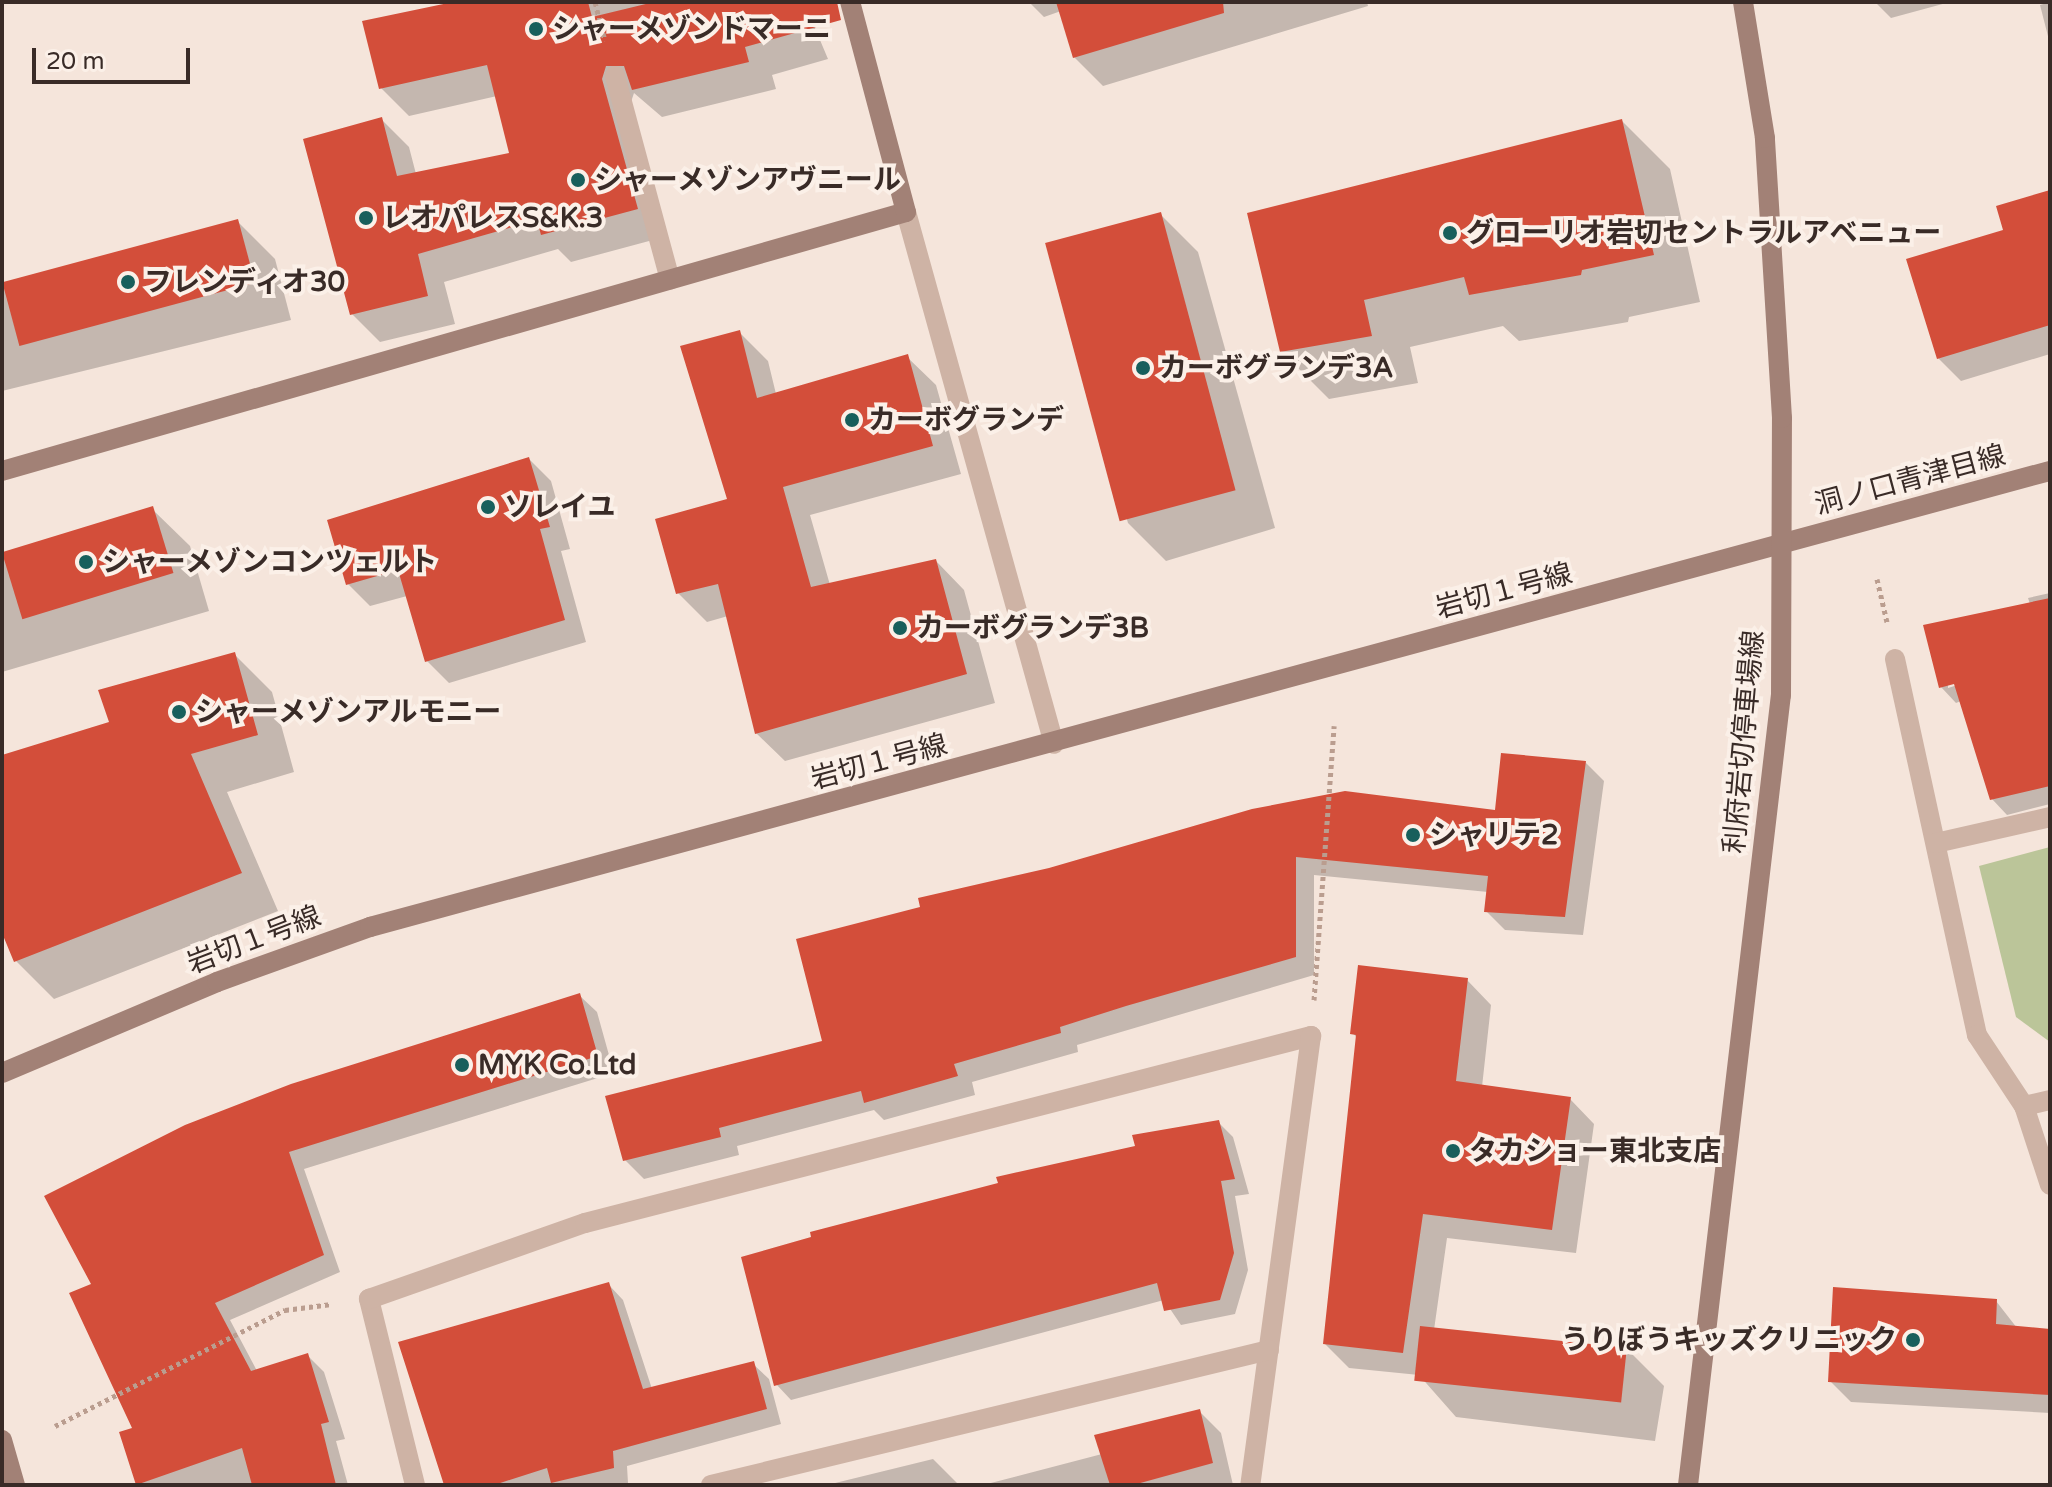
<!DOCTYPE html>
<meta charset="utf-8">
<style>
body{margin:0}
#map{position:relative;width:2052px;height:1487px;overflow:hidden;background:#f5e5db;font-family:"Varela Round","Noto Sans JP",sans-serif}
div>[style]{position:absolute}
.green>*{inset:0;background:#bbc599}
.shadow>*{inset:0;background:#0003}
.building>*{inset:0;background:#d34e3a;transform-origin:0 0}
.path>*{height:5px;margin-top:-2.5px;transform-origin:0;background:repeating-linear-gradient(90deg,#ba9d8f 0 4px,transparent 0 8px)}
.street>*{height:20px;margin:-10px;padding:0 10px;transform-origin:10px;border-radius:10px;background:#ceb3a5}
.secondary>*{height:20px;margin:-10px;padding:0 10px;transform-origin:10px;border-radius:10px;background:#a28176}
.dots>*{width:22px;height:22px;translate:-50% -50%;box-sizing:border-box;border:4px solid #fbf0e8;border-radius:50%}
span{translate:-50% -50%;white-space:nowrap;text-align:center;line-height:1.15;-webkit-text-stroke:8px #fbf0e8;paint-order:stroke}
.poi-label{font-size:28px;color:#392b27;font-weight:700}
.left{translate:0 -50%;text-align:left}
.right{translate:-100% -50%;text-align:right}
.street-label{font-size:28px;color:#392b27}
.frame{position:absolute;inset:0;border:4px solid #392b27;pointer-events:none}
.scale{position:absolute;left:32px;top:48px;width:158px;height:36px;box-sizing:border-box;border:4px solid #392b27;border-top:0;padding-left:10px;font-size:24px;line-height:28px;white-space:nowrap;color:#392b27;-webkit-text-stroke:6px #fbf0e8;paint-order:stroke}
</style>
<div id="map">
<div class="green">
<i style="clip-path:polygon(2050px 847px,2050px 1042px,2016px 1017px,1979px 866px)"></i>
</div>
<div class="shadow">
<i style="clip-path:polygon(463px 2px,804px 2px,828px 59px,772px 75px,776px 89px,662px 117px,634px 93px,629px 108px,664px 237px,571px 262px,558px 249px,444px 282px,455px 324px,380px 342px,352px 314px,382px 120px,409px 147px,416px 174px,511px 155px,497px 96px,409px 116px,381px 88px)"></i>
<i style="clip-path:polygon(1029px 2px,1367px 2px,1368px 6px,1103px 86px,1074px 57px,1061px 11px,1044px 17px)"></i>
<i style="clip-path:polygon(1875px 2px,1950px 2px,1891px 18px)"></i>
<i style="clip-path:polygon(2050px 2px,2050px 44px,2040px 5px)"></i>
<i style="clip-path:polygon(1622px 121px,1670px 169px,1700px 302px,1629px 317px,1628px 322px,1519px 341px,1503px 326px,1410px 347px,1418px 383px,1329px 399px,1281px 351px)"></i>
<i style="clip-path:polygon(2050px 192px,2050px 354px,1961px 381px,1938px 358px,2006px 231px)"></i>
<i style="clip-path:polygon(1160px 214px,1198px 252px,1275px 528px,1166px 561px,1128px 523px,1048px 247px)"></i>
<i style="clip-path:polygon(237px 221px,275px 259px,291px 320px,2px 391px,2px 283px)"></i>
<i style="clip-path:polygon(739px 332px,768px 361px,776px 394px,907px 357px,936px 385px,961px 474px,810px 515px,830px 585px,936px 561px,964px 590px,995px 703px,785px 761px,756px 733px,728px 616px,707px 622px,678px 593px,730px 500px)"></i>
<i style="clip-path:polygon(529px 459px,551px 481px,570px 549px,561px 551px,586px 642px,449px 683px,427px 661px,407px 596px,370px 606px,348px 584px)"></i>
<i style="clip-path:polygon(152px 509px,190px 546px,209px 611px,2px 672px,2px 553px)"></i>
<i style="clip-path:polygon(evenodd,2050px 593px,2050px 804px,2007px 815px,1992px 799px,1961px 701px,1956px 703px,1941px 687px,2030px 604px,2028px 598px,2050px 593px,1964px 683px,1948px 688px,1948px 684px,1964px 683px)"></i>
<i style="clip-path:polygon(234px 654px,272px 692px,294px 772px,227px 792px,278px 911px,54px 999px,16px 961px,2px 928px,2px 757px,111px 723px)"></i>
<i style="clip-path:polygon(1585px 762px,1604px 781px,1583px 935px,1505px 930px,1486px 911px,1488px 892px,1314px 875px,1314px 975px,1077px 1045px,1078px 1052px,972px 1082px,975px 1095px,884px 1120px,874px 1110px,737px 1146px,739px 1155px,644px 1179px,625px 1160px,824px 1042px,798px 941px,1496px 813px)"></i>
<i style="clip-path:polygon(1467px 980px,1491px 1005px,1482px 1087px,1570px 1099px,1594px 1124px,1576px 1253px,1447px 1238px,1434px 1330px,1626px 1348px,1664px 1386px,1655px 1441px,1456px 1417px,1419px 1375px,1349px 1368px,1325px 1344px,1357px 1038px,1353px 1033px)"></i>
<i style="clip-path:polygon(580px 996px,597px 1012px,614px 1073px,304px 1169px,340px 1272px,230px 1320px,257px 1371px,307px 1355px,324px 1372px,345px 1439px,336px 1441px,348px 1485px,138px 1485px,122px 1433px,135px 1429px,94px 1285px,47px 1197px)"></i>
<i style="clip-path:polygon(1218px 1122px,1233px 1137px,1249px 1194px,1235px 1196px,1248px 1270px,1235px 1314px,1181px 1325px,1164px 1300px,791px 1400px,776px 1384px)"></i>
<i style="clip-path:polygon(608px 1284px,623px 1300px,652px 1389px,753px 1364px,769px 1379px,781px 1424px,627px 1466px,628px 1483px,621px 1485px,447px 1485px)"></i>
<i style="clip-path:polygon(1996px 1301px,2017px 1328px,2050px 1331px,2050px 1413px,1851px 1402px,1830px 1381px)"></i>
<i style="clip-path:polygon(1199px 1411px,1221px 1433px,1233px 1485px,983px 1485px,1102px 1454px)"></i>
<i style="clip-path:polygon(933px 1459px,959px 1485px,827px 1485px)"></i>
</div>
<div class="building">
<i style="clip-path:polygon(453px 2px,588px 2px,592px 17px,654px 2px,837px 2px,841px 20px,745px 47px,749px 62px,632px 90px,624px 66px,606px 66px,602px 79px,638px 209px,541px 235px,537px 220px,418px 254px,428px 296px,350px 315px,303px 139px,382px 117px,397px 176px,509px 153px,487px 65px,379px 89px,362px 21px)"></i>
<i style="clip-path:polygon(1056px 2px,1223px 2px,1224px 13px,1073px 58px)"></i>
<i style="clip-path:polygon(1622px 119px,1654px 255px,1582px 270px,1581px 275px,1469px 295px,1464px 277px,1364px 300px,1372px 336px,1280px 352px,1247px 213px)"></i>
<i style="clip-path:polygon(2050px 190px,2050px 325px,1937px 359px,1906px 259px,2003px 230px,1996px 206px)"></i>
<i style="left:1161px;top:212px;width:288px;height:120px;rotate:75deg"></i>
<i style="left:238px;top:219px;width:66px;height:244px;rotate:75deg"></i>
<i style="clip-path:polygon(740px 330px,757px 398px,908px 354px,933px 446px,783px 487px,811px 587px,936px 559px,967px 674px,755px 734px,718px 584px,676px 594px,655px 519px,727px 499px,680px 346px)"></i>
<i style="clip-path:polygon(529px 457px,550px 527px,540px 529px,565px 620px,425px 662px,398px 570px,346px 585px,327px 520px)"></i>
<i style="left:153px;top:506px;width:70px;height:158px;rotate:73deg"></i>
<i style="clip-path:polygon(2050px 598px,2050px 786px,1990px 800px,1954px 684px,1939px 688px,1923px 625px)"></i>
<i style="clip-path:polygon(235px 652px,258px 735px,191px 754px,242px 873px,14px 962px,2px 933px,2px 755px,109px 722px,98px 690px)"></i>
<i style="clip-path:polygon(1501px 753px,1586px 761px,1565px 917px,1484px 912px,1488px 876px,1296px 857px,1296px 957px,1126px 1006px,1060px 1027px,1061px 1033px,954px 1064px,958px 1076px,864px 1103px,861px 1091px,719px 1128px,721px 1137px,623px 1161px,605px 1096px,822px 1041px,796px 939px,920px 907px,918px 898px,1049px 868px,1252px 809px,1345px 791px,1495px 810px)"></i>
<i style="clip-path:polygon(1358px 965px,1468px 978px,1456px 1081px,1571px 1097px,1552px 1230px,1423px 1214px,1403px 1353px,1323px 1344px,1356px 1035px,1350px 1034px)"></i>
<i style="clip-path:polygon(580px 993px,598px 1056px,289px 1152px,324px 1255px,215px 1303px,251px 1371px,308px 1353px,329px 1422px,321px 1424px,336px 1485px,252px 1485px,242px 1448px,136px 1485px,119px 1432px,132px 1428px,69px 1293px,91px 1284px,44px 1196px,185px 1125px,291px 1084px)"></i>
<i style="clip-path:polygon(1219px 1120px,1235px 1179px,1221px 1181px,1234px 1253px,1220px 1300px,1164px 1311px,1157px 1283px,774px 1386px,741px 1257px,811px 1237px,810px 1232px,998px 1183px,996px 1177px,1135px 1146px,1132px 1135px)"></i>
<i style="clip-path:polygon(609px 1282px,643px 1389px,754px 1361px,767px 1409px,613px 1451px,614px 1468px,551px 1483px,547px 1468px,494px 1485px,444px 1485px,398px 1342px)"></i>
<i style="clip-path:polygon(1833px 1287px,1997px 1299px,1996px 1324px,2050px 1329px,2050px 1395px,1828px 1382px)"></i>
<i style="left:1420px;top:1326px;width:208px;height:55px;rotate:6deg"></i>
<i style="clip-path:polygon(1200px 1409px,1213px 1463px,1133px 1485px,1110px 1485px,1094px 1435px)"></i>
</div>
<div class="path">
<i style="left:595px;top:2px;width:40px;rotate:75.6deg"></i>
<i style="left:1877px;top:579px;width:44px;rotate:76.9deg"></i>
<i style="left:1314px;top:1000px;width:275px;rotate:-85.8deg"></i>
<i style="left:55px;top:1426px;width:258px;rotate:-26.8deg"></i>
<i style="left:285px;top:1310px;width:47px;rotate:-7.3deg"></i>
</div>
<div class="street">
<i style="left:615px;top:76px;width:211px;rotate:74.9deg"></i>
<i style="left:906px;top:212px;width:552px;rotate:74.45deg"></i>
<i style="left:1895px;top:659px;width:385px;rotate:77.7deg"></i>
<i style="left:1977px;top:1035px;width:85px;rotate:56.5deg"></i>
<i style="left:2024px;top:1106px;width:83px;rotate:71.8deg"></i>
<i style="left:1936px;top:843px;width:117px;rotate:-12.8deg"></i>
<i style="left:2024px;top:1106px;width:27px;rotate:-13deg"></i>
<i style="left:415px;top:1485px;width:192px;rotate:-103.9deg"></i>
<i style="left:369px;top:1299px;width:229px;rotate:-19.4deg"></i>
<i style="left:585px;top:1223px;width:750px;rotate:-14.44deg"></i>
<i style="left:1311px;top:1036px;width:453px;rotate:97.7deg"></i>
<i style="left:711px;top:1485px;width:574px;rotate:-13.6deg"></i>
</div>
<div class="secondary">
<i style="left:2px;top:471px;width:940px;rotate:-15.99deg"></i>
<i style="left:906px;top:212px;width:217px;rotate:-104.9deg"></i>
<i style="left:2px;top:1073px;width:233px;rotate:-22.9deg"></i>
<i style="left:217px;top:982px;width:163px;rotate:-19.8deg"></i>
<i style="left:370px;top:927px;width:1741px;rotate:-15.19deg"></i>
<i style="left:2px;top:1440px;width:47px;rotate:73.9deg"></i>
<i style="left:1688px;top:1485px;width:795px;rotate:-83.29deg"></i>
<i style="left:1781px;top:695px;width:277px;rotate:-89.8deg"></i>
<i style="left:1782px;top:418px;width:281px;rotate:-93.5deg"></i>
<i style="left:1765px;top:138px;width:138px;rotate:-99.2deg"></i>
</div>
<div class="dots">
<i style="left:536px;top:29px;background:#185f5c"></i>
<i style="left:578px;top:180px;background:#185f5c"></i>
<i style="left:366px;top:218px;background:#185f5c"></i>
<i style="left:1450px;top:233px;background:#185f5c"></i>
<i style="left:128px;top:282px;background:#185f5c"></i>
<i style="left:1143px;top:368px;background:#185f5c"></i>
<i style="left:852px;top:420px;background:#185f5c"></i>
<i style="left:488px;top:507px;background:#185f5c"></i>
<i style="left:86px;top:562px;background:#185f5c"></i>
<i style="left:900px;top:628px;background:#185f5c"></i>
<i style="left:179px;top:712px;background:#185f5c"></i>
<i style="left:1413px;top:835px;background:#185f5c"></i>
<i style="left:462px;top:1065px;background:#185f5c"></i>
<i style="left:1453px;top:1151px;background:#185f5c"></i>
<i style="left:1913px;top:1340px;background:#185f5c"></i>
</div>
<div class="poi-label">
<span class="left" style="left:552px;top:29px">シャーメゾンドマーニ</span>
<span class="left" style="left:594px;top:180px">シャーメゾンアヴニール</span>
<span class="left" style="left:382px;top:218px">レオパレスS&amp;K.3</span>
<span class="left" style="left:1466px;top:233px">グローリオ岩切セントラルアベニュー</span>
<span class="left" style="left:144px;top:282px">フレンディオ30</span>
<span class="left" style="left:1159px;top:368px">カーボグランデ3A</span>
<span class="left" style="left:868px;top:420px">カーボグランデ</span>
<span class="left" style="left:504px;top:507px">ソレイユ</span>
<span class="left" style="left:102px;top:562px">シャーメゾンコンツェルト</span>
<span class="left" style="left:916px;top:628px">カーボグランデ3B</span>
<span class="left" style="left:195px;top:712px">シャーメゾンアルモニー</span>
<span class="left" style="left:1429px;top:835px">シャリテ2</span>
<span class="left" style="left:478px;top:1065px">MYK Co.Ltd</span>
<span class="left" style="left:1469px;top:1151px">タカショー東北支店</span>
<span class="right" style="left:1897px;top:1340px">うりぼうキッズクリニック</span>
</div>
<div class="street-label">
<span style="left:1910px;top:480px;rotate:-15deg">洞ノ口青津目線</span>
<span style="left:1504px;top:591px;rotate:-15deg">岩切１号線</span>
<span style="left:1744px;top:742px;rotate:-85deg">利府岩切停車場線</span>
<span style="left:879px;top:762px;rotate:-15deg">岩切１号線</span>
<span style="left:254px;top:940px;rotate:-21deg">岩切１号線</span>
</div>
<div class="frame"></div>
<div class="scale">20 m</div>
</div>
